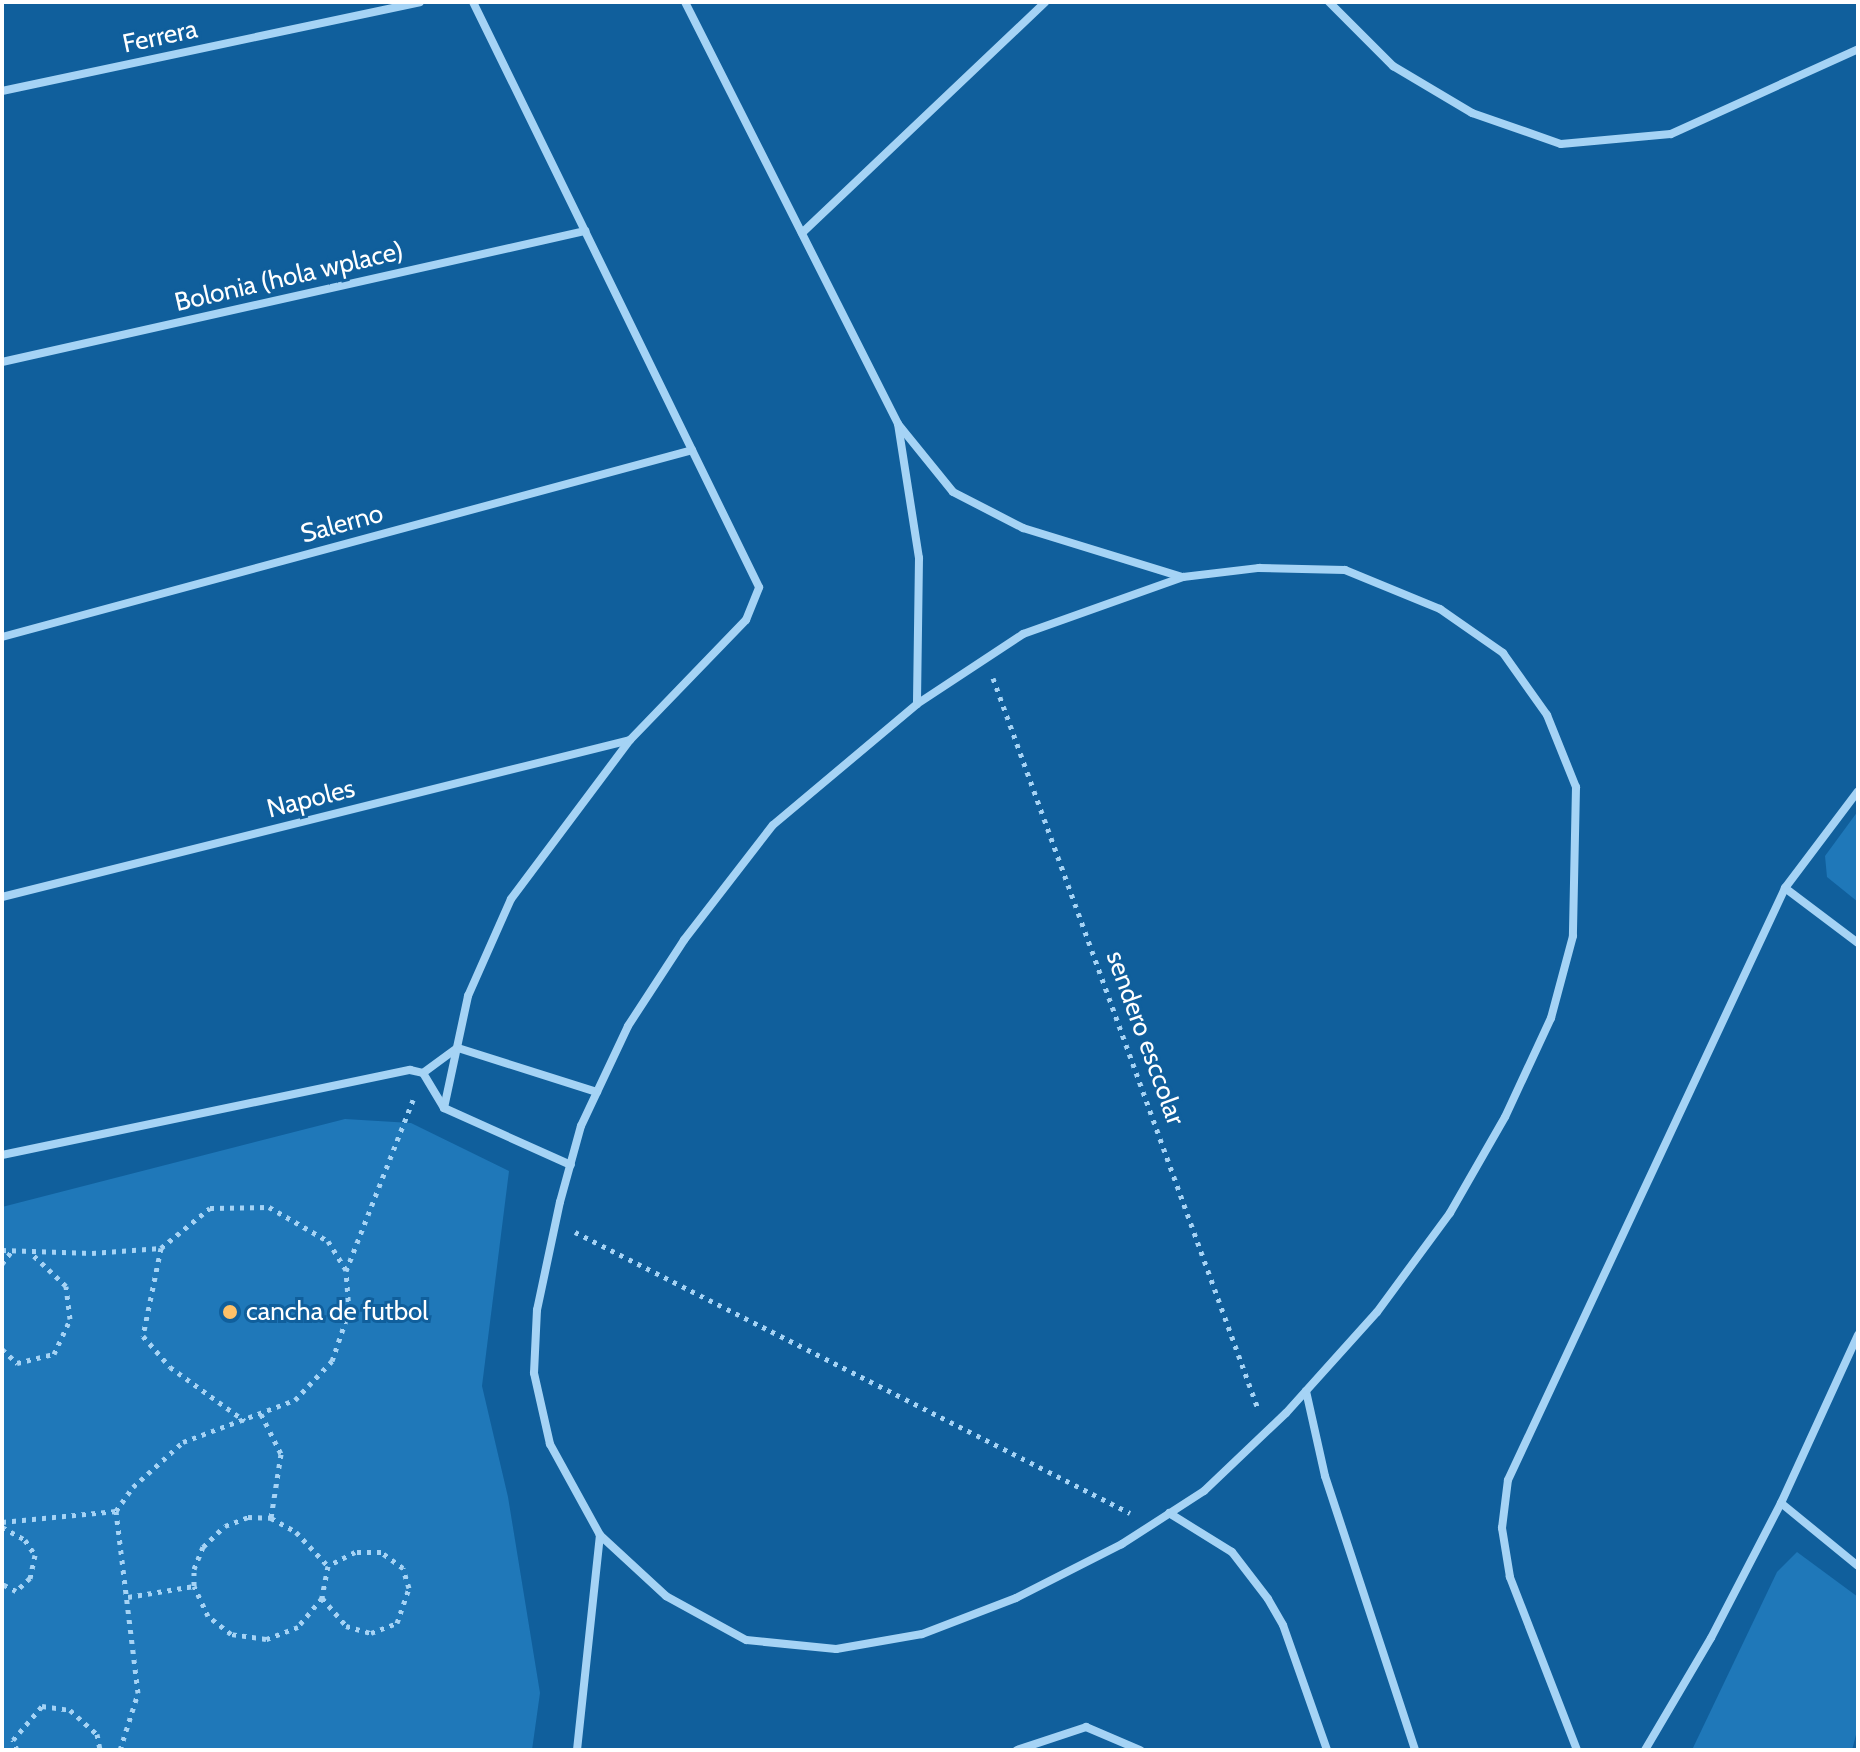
<!DOCTYPE html>
<style>
body{margin:0}
#map{position:relative;width:1860px;height:1752px;overflow:hidden;background:#105f9c;font-family:Cabin,sans-serif}
div>[style]{position:absolute}
.green>*{inset:0;background:#1f78b9}
.path>*{height:5px;margin-top:-2.5px;transform-origin:0;background:repeating-linear-gradient(90deg,#a5d3f5 0 4px,transparent 0 10px)}
.minor>*{height:8px;margin:-4px;padding:0 4px;transform-origin:4px;border-radius:4px;background:#a5d3f5}
.dots>*{width:22px;height:22px;translate:-50% -50%;box-sizing:border-box;border:4px solid #105f9c;border-radius:50%}
span{translate:-50% -50%;white-space:nowrap;text-align:center;line-height:1.15;-webkit-text-stroke:6px #105f9c;paint-order:stroke}
.street-label{font-size:26px;color:#fff}
.poi-label{font-size:26px;color:#fff}
.left{translate:0 -50%;text-align:left}
.frame{position:absolute;inset:0;border:4px solid #fff;pointer-events:none}
</style>
<div id="map">
<div class="green">
<i style="clip-path:polygon(1858px 811px,1858px 902px,1827px 877px,1825px 856px)"></i>
<i style="clip-path:polygon(345px 1119px,411px 1123px,509px 1171px,482px 1386px,508px 1497px,540px 1693px,532px 1750px,2px 1750px,2px 1207px)"></i>
<i style="clip-path:polygon(1797px 1552px,1858px 1597px,1858px 1727px,1852px 1750px,1692px 1750px,1777px 1572px)"></i>
</div>
<div class="path">
<i style="left:993px;top:678px;width:778px;rotate:70.07deg"></i>
<i style="left:575px;top:1232px;width:622px;rotate:26.85deg"></i>
<i style="left:161px;top:1248px;width:90px;rotate:101.6deg"></i>
<i style="left:143px;top:1336px;width:41px;rotate:48.9deg"></i>
<i style="left:170px;top:1367px;width:92px;rotate:35.8deg"></i>
<i style="left:2px;top:1250px;width:90px;rotate:1.9deg"></i>
<i style="left:92px;top:1253px;width:69px;rotate:-4.1deg"></i>
<i style="left:161px;top:1248px;width:63px;rotate:-39.2deg"></i>
<i style="left:210px;top:1208px;width:59px;rotate:-1deg"></i>
<i style="left:269px;top:1207px;width:68px;rotate:30deg"></i>
<i style="left:328px;top:1241px;width:34px;rotate:58deg"></i>
<i style="left:2px;top:1264px;width:15px;rotate:-53deg"></i>
<i style="left:2px;top:1349px;width:21px;rotate:43deg"></i>
<i style="left:17px;top:1363px;width:38px;rotate:-14deg"></i>
<i style="left:54px;top:1354px;width:38px;rotate:-65deg"></i>
<i style="left:70px;top:1319px;width:33px;rotate:-97deg"></i>
<i style="left:66px;top:1286px;width:48px;rotate:-136.7deg"></i>
<i style="left:261px;top:1414px;width:45px;rotate:63.4deg"></i>
<i style="left:281px;top:1454px;width:65px;rotate:98.9deg"></i>
<i style="left:248px;top:1517px;width:23px;rotate:2deg"></i>
<i style="left:271px;top:1518px;width:29px;rotate:29deg"></i>
<i style="left:296px;top:1532px;width:47px;rotate:46.7deg"></i>
<i style="left:328px;top:1566px;width:33px;rotate:101deg"></i>
<i style="left:322px;top:1598px;width:38px;rotate:130deg"></i>
<i style="left:298px;top:1627px;width:34px;rotate:159deg"></i>
<i style="left:266px;top:1639px;width:35px;rotate:-172deg"></i>
<i style="left:231px;top:1634px;width:29px;rotate:-142deg"></i>
<i style="left:208px;top:1616px;width:33px;rotate:-115deg"></i>
<i style="left:194px;top:1586px;width:17px;rotate:-90deg"></i>
<i style="left:194px;top:1569px;width:24px;rotate:-68deg"></i>
<i style="left:203px;top:1547px;width:30px;rotate:-44deg"></i>
<i style="left:225px;top:1526px;width:25px;rotate:-21deg"></i>
<i style="left:2px;top:1522px;width:115px;rotate:-5.5deg"></i>
<i style="left:2px;top:1527px;width:26px;rotate:29deg"></i>
<i style="left:25px;top:1540px;width:18px;rotate:56deg"></i>
<i style="left:35px;top:1555px;width:24px;rotate:102deg"></i>
<i style="left:30px;top:1578px;width:19px;rotate:137deg"></i>
<i style="left:16px;top:1591px;width:16px;rotate:-153deg"></i>
<i style="left:128px;top:1597px;width:67px;rotate:-9.5deg"></i>
<i style="left:322px;top:1598px;width:37px;rotate:49deg"></i>
<i style="left:346px;top:1626px;width:26px;rotate:16deg"></i>
<i style="left:371px;top:1633px;width:28px;rotate:-21deg"></i>
<i style="left:397px;top:1623px;width:37px;rotate:-71deg"></i>
<i style="left:409px;top:1588px;width:21px;rotate:-107deg"></i>
<i style="left:403px;top:1568px;width:27px;rotate:-144deg"></i>
<i style="left:381px;top:1552px;width:26px;rotate:180deg"></i>
<i style="left:355px;top:1552px;width:30px;rotate:153deg"></i>
<i style="left:17px;top:1750px;width:11px;rotate:-112deg"></i>
<i style="left:13px;top:1740px;width:45px;rotate:-49.5deg"></i>
<i style="left:42px;top:1706px;width:28px;rotate:8deg"></i>
<i style="left:70px;top:1710px;width:36px;rotate:42deg"></i>
<i style="left:97px;top:1734px;width:16px;rotate:79deg"></i>
<i style="left:120px;top:1750px;width:60px;rotate:-72.5deg"></i>
<i style="left:138px;top:1693px;width:183px;rotate:-96.9deg"></i>
<i style="left:116px;top:1511px;width:29px;rotate:-55deg"></i>
<i style="left:133px;top:1487px;width:67px;rotate:-42deg"></i>
<i style="left:183px;top:1442px;width:120px;rotate:-20.6deg"></i>
<i style="left:295px;top:1400px;width:54px;rotate:-46.5deg"></i>
<i style="left:332px;top:1361px;width:53px;rotate:-71.2deg"></i>
<i style="left:349px;top:1311px;width:40px;rotate:-94.3deg"></i>
<i style="left:346px;top:1271px;width:184px;rotate:-68.6deg"></i>
</div>
<div class="minor">
<i style="left:685px;top:2px;width:473px;rotate:63.2deg"></i>
<i style="left:898px;top:424px;width:87px;rotate:51deg"></i>
<i style="left:953px;top:492px;width:79px;rotate:27.2deg"></i>
<i style="left:1023px;top:528px;width:166px;rotate:17.1deg"></i>
<i style="left:1329px;top:2px;width:91px;rotate:45deg"></i>
<i style="left:1393px;top:66px;width:92px;rotate:30.7deg"></i>
<i style="left:1472px;top:113px;width:94px;rotate:19.2deg"></i>
<i style="left:1561px;top:144px;width:110px;rotate:-5.2deg"></i>
<i style="left:1671px;top:134px;width:205px;rotate:-24.4deg"></i>
<i style="left:2px;top:91px;width:427px;rotate:-12deg"></i>
<i style="left:802px;top:233px;width:335px;rotate:-43.5deg"></i>
<i style="left:2px;top:362px;width:598px;rotate:-12.66deg"></i>
<i style="left:898px;top:424px;width:136px;rotate:81.1deg"></i>
<i style="left:919px;top:558px;width:146px;rotate:90.8deg"></i>
<i style="left:1259px;top:568px;width:86px;rotate:1.3deg"></i>
<i style="left:1345px;top:570px;width:103px;rotate:22.3deg"></i>
<i style="left:1440px;top:609px;width:77px;rotate:34.9deg"></i>
<i style="left:1503px;top:653px;width:76px;rotate:54.6deg"></i>
<i style="left:1547px;top:715px;width:78px;rotate:68.1deg"></i>
<i style="left:1576px;top:787px;width:149px;rotate:91.2deg"></i>
<i style="left:1573px;top:936px;width:85px;rotate:105deg"></i>
<i style="left:1551px;top:1018px;width:109px;rotate:114.9deg"></i>
<i style="left:1505px;top:1117px;width:111px;rotate:119.8deg"></i>
<i style="left:1450px;top:1213px;width:123px;rotate:126.4deg"></i>
<i style="left:1377px;top:1312px;width:136px;rotate:132deg"></i>
<i style="left:1286px;top:1413px;width:113px;rotate:136.4deg"></i>
<i style="left:1204px;top:1491px;width:98px;rotate:147.1deg"></i>
<i style="left:1122px;top:1544px;width:119px;rotate:153deg"></i>
<i style="left:1016px;top:1598px;width:101px;rotate:159deg"></i>
<i style="left:922px;top:1634px;width:87px;rotate:170.1deg"></i>
<i style="left:836px;top:1649px;width:90px;rotate:-174.3deg"></i>
<i style="left:746px;top:1640px;width:91px;rotate:-151.2deg"></i>
<i style="left:666px;top:1596px;width:90px;rotate:-137.3deg"></i>
<i style="left:600px;top:1535px;width:104px;rotate:-118.8deg"></i>
<i style="left:550px;top:1444px;width:73px;rotate:-102.7deg"></i>
<i style="left:534px;top:1373px;width:63px;rotate:-87.3deg"></i>
<i style="left:537px;top:1310px;width:110px;rotate:-78deg"></i>
<i style="left:560px;top:1202px;width:79px;rotate:-74.6deg"></i>
<i style="left:581px;top:1126px;width:110px;rotate:-64.8deg"></i>
<i style="left:628px;top:1026px;width:103px;rotate:-56.9deg"></i>
<i style="left:684px;top:940px;width:145px;rotate:-52.3deg"></i>
<i style="left:773px;top:825px;width:188px;rotate:-40deg"></i>
<i style="left:917px;top:704px;width:127px;rotate:-33.4deg"></i>
<i style="left:1023px;top:634px;width:170px;rotate:-19.6deg"></i>
<i style="left:1183px;top:577px;width:77px;rotate:-6.8deg"></i>
<i style="left:2px;top:637px;width:715px;rotate:-15.16deg"></i>
<i style="left:1785px;top:888px;width:91px;rotate:37deg"></i>
<i style="left:2px;top:897px;width:647px;rotate:-14.04deg"></i>
<i style="left:458px;top:1048px;width:146px;rotate:17.6deg"></i>
<i style="left:423px;top:1073px;width:41px;rotate:59deg"></i>
<i style="left:444px;top:1108px;width:139px;rotate:24.2deg"></i>
<i style="left:444px;top:1108px;width:115px;rotate:-77.9deg"></i>
<i style="left:468px;top:996px;width:106px;rotate:-66.1deg"></i>
<i style="left:511px;top:899px;width:199px;rotate:-53.2deg"></i>
<i style="left:630px;top:740px;width:167px;rotate:-46deg"></i>
<i style="left:746px;top:620px;width:35px;rotate:-68deg"></i>
<i style="left:759px;top:587px;width:651px;rotate:-116.05deg"></i>
<i style="left:2px;top:1155px;width:417px;rotate:-11.8deg"></i>
<i style="left:410px;top:1070px;width:13px;rotate:13deg"></i>
<i style="left:423px;top:1073px;width:42px;rotate:-36.3deg"></i>
<i style="left:1306px;top:1391px;width:87px;rotate:77.4deg"></i>
<i style="left:1325px;top:1476px;width:288px;rotate:71.8deg"></i>
<i style="left:1781px;top:1503px;width:99px;rotate:39.3deg"></i>
<i style="left:1169px;top:1513px;width:74px;rotate:31.8deg"></i>
<i style="left:1232px;top:1552px;width:59px;rotate:52.5deg"></i>
<i style="left:1268px;top:1599px;width:30px;rotate:60deg"></i>
<i style="left:1283px;top:1625px;width:133px;rotate:70.6deg"></i>
<i style="left:577px;top:1750px;width:216px;rotate:-83.9deg"></i>
<i style="left:1017px;top:1750px;width:73px;rotate:-18.4deg"></i>
<i style="left:1086px;top:1727px;width:59px;rotate:23.1deg"></i>
<i style="left:1577px;top:1750px;width:186px;rotate:-111.2deg"></i>
<i style="left:1510px;top:1577px;width:50px;rotate:-99.3deg"></i>
<i style="left:1502px;top:1528px;width:48px;rotate:-82.9deg"></i>
<i style="left:1508px;top:1480px;width:654px;rotate:-64.92deg"></i>
<i style="left:1785px;top:888px;width:121px;rotate:-53deg"></i>
<i style="left:1645px;top:1750px;width:130px;rotate:-59.5deg"></i>
<i style="left:1711px;top:1638px;width:152px;rotate:-62.6deg"></i>
<i style="left:1781px;top:1503px;width:185px;rotate:-65.4deg"></i>
</div>
<div class="dots">
<i style="left:230px;top:1312px;background:#ffc168"></i>
</div>
<div class="street-label">
<span style="left:160px;top:37px;rotate:-12deg">Ferrera</span>
<span style="left:289px;top:277px;rotate:-13deg">Bolonia (hola wplace)</span>
<span style="left:342px;top:524px;rotate:-15deg">Salerno</span>
<span style="left:311px;top:799px;rotate:-14deg">Napoles</span>
<span style="left:1145px;top:1038px;rotate:70deg">sendero esccolar</span>
</div>
<div class="poi-label">
<span class="left" style="left:246px;top:1312px">cancha de futbol</span>
</div>
<div class="frame"></div>
</div>
